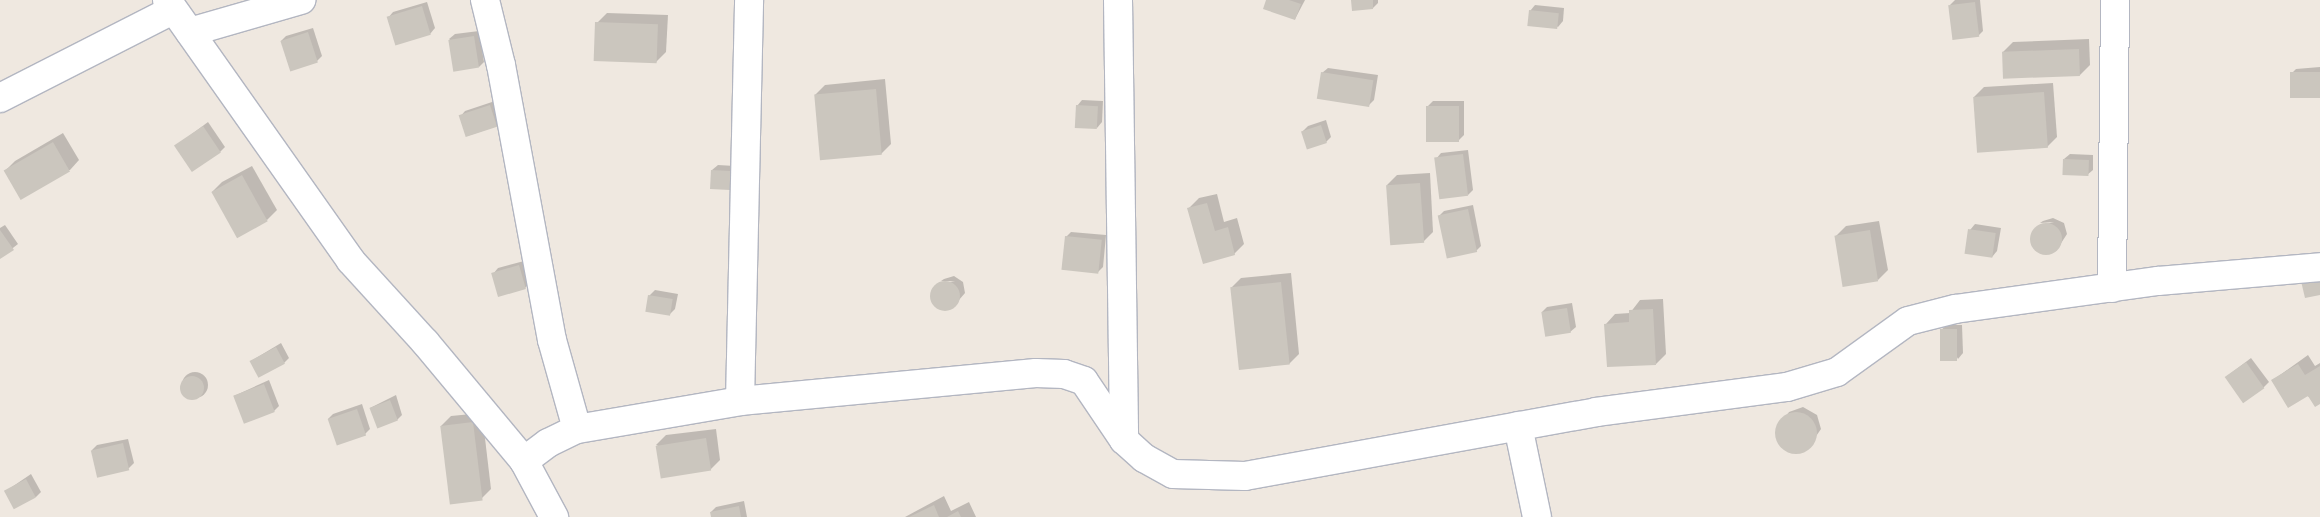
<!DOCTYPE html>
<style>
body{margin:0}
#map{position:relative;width:2320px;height:517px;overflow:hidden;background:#efe8e0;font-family:Mulish,sans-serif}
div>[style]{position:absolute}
.shadow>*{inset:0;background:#0003}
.round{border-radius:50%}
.building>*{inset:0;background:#cbc6be;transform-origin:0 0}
.roads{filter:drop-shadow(1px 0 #b3b6c1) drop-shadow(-1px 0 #b3b6c1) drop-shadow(0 1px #b3b6c1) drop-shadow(0 -1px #b3b6c1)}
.minor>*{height:28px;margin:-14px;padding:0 14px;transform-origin:14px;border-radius:14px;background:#fff}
span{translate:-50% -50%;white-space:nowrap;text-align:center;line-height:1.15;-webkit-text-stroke:5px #fff;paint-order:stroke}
</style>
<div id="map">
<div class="shadow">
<i style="clip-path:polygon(1267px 0,1305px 0,1295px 19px)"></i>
<i style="clip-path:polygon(1352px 0,1378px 0,1378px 3px,1373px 8px)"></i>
<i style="clip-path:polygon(1955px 0,1980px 0,1983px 31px,1978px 36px,1950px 5px)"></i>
<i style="clip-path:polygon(427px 2px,435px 28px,430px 34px,388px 18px,393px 12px)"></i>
<i style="clip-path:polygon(1535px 5px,1564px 8px,1563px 21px,1558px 27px,1530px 11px)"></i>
<i style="clip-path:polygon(607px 13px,668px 15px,666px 52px,656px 62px,597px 23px)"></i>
<i style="clip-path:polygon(313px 28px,322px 56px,317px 61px,281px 41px,286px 36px)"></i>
<i style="clip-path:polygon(479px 31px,484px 62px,479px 67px,449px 39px,455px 34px)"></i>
<i style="clip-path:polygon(2089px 39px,2090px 65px,2080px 75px,2003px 52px,2013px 42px)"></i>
<i style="clip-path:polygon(2320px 67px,2320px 97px,2291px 74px,2296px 69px)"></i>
<i style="clip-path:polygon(1328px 68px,1378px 75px,1374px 100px,1369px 105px,1322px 73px)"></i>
<i style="clip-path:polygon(885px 79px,891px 144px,881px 154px,815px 95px,825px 85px)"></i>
<i style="clip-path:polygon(2053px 83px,2057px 137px,2047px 147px,1974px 97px,1984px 87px)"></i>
<i style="clip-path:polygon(1082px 100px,1103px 101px,1102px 122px,1097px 128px,1077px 106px)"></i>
<i style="clip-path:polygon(495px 101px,502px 120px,497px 126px,467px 136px,460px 117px,465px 111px)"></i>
<i style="clip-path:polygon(1433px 101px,1464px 101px,1464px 135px,1459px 140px,1428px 106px)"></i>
<i style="clip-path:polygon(1326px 120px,1331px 137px,1326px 142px,1303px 131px,1308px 126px)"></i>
<i style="clip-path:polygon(208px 122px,225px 147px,220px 152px,176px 146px)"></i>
<i style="clip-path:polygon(63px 133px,79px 160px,70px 170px,5px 171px,15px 161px)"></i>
<i style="clip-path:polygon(1468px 150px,1473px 190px,1468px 195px,1436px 159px,1441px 153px)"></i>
<i style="clip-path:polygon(2070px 154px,2093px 155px,2093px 170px,2087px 175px,2064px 159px)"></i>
<i style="clip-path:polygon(718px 165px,735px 166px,734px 183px,729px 189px,712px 170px)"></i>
<i style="clip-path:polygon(252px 166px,277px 210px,267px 220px,212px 192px,222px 182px)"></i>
<i style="clip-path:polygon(1430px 173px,1433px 232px,1423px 242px,1387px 185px,1397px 175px)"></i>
<i style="clip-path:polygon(1217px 194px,1224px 222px,1237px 218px,1244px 244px,1234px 254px,1189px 208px,1199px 198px)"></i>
<i style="clip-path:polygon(1473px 205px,1481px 246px,1476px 251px,1439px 216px,1444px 211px)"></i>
<i style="clip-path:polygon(2053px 218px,2064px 223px,2067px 234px,2056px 251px,2045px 254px,2035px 248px,2031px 237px,2038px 226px,2054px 222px,2040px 223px,2043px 221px)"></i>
<i style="clip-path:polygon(1879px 221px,1888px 270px,1878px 280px,1836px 236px,1846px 226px)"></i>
<i style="clip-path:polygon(1975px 224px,2001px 228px,1997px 251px,1992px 257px,1970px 230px)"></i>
<i style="clip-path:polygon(5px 225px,18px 244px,0 258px,0 228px)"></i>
<i style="clip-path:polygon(1071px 232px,1106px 235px,1103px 267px,1098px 272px,1066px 237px)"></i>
<i style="clip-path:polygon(524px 261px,530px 282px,525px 288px,493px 274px,498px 268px)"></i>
<i style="clip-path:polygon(1291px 273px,1299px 354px,1289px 364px,1231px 288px,1241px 278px)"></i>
<i style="clip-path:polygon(954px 276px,963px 282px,965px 293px,953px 307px,943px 309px,934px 303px,932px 293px,938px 284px,955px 281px,941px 281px,944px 279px)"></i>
<i style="clip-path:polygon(655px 290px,678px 294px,675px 309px,670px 314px,649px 296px)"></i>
<i style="clip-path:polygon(1663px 299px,1666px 354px,1656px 364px,1606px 324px,1615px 314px,1630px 313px,1640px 300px)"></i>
<i style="clip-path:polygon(1572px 303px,1576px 327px,1570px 332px,1542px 312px,1547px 307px)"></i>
<i style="clip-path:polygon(1947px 325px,1962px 325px,1963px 353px,1958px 359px,1941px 330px)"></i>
<i style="clip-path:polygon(281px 343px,289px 358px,284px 363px,251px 361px)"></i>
<i style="clip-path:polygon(2308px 355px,2315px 366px,2320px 363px,2320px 402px,2273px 380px)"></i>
<i style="clip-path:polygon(2251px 358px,2269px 382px,2263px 388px,2226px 377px)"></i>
<i class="round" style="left:182px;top:372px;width:26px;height:26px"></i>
<i style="clip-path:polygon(269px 380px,279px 406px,274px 411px,234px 396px)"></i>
<i style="clip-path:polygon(396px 395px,402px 415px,397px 420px,370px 408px)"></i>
<i style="clip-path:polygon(362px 404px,370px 429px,365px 434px,328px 419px,333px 414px)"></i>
<i style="clip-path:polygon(1803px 407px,1817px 415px,1821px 429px,1808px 448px,1794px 452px,1781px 445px,1776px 431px,1789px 412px)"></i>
<i style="clip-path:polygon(482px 413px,491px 489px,481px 499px,441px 426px,451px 416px)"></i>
<i style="clip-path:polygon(716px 429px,720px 460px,710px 470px,656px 445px,666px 435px)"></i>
<i style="clip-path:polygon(128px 439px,134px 463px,129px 468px,98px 475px,92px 450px,97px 445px)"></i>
<i style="clip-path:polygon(31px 474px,41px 492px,36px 497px,6px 491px)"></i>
<i style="clip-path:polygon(944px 496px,951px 511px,969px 502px,976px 517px,905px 517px)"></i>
<i style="clip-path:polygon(744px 501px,747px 517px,712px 517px,711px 512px,716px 507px)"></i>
</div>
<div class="building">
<i style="clip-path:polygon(1266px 0,1289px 0,1301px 4px,1295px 20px,1263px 9px)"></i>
<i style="clip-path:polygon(1351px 0,1373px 0,1373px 9px,1352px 11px)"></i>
<i style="left:1975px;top:2px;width:35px;height:27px;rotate:83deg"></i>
<i style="left:422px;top:6px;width:30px;height:37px;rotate:73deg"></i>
<i style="left:1529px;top:10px;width:30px;height:16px;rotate:6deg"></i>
<i style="left:595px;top:22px;width:63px;height:39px;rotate:2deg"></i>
<i style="left:308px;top:32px;width:32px;height:29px;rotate:72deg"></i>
<i style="left:474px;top:36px;width:32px;height:26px;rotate:81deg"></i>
<i style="left:2079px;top:49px;width:27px;height:77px;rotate:88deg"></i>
<i style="left:1321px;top:72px;width:53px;height:27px;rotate:9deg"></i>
<i style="left:2320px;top:72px;width:26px;height:30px;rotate:90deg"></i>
<i style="left:876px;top:89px;width:66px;height:62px;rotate:85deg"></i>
<i style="left:2044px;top:92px;width:56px;height:71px;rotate:86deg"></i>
<i style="left:490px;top:105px;width:23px;height:33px;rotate:72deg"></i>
<i style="left:1076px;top:105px;width:22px;height:23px;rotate:3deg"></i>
<i style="left:1426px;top:106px;width:33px;height:36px"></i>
<i style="left:1321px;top:125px;width:19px;height:21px;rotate:72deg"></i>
<i style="left:203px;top:126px;width:32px;height:35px;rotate:56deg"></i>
<i style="left:53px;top:142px;width:34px;height:57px;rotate:60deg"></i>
<i style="left:1463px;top:154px;width:42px;height:29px;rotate:83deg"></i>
<i style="left:2063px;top:159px;width:26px;height:16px;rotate:2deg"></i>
<i style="left:711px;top:170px;width:20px;height:19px;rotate:3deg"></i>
<i style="left:242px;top:175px;width:53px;height:35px;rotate:61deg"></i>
<i style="left:1420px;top:183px;width:60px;height:34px;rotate:86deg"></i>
<i style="clip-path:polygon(1207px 203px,1215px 231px,1228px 227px,1235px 255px,1203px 264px,1187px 208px)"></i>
<i style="left:1468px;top:209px;width:44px;height:31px;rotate:78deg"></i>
<i class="round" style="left:2030px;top:223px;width:32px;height:32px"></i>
<i style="left:1968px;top:229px;width:28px;height:25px;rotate:8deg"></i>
<i style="clip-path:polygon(0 230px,14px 250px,0 259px)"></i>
<i style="left:1870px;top:230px;width:52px;height:36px;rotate:81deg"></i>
<i style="left:1065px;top:236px;width:37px;height:34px;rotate:6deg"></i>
<i style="left:519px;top:265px;width:25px;height:29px;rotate:74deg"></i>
<i style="clip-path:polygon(2320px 277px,2320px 295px,2305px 298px,2301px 281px)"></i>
<i class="round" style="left:930px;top:281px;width:30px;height:30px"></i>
<i style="left:1281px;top:282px;width:83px;height:51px;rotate:84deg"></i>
<i style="left:648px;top:295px;width:25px;height:17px;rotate:9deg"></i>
<i style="left:1567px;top:308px;width:25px;height:26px;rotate:81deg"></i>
<i style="clip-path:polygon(1653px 309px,1656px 365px,1607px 367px,1604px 324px,1629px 322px,1629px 310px)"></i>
<i style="left:1940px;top:329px;width:17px;height:32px"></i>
<i style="left:276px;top:347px;width:19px;height:30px;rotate:62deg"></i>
<i style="left:2246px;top:362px;width:32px;height:26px;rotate:55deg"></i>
<i style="clip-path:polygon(2298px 364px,2305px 375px,2320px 366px,2320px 404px,2315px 407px,2308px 396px,2288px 408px,2271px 380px)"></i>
<i class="round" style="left:180px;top:376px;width:24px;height:24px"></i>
<i style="left:264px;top:384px;width:30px;height:33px;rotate:69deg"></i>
<i style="left:390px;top:400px;width:22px;height:22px;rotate:69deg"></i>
<i style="left:357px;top:409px;width:28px;height:31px;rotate:71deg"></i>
<i class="round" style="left:1775px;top:412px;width:42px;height:42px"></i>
<i style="left:473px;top:422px;width:79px;height:33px;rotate:83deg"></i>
<i style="left:706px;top:438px;width:33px;height:51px;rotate:81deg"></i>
<i style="left:123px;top:443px;width:28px;height:33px;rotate:77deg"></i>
<i style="left:26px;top:479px;width:21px;height:25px;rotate:62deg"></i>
<i style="clip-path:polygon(934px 505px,939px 517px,909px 517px)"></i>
<i style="clip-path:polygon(739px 506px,741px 517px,711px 517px,710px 512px)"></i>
<i style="clip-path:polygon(958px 511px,961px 517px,947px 517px)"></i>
</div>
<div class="roads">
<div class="minor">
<i style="left:167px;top:0;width:319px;rotate:54.8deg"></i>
<i style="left:351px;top:261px;width:110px;rotate:47.6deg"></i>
<i style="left:425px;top:342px;width:155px;rotate:50.2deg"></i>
<i style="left:524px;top:461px;width:64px;rotate:61.8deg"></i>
<i style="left:485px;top:0;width:67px;rotate:76.2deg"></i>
<i style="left:501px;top:65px;width:280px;rotate:79.5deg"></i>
<i style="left:552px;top:340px;width:92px;rotate:74.3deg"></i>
<i style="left:1118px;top:0;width:440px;rotate:89.2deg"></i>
<i style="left:190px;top:32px;width:116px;rotate:-16.1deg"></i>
<i style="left:0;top:98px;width:194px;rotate:-27deg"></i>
<i style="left:2112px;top:288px;width:288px;rotate:-89.4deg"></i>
<i style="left:740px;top:401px;width:401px;rotate:-88.7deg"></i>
<i style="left:1518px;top:426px;width:93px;rotate:78.2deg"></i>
<i style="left:524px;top:461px;width:30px;rotate:-37deg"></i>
<i style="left:548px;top:443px;width:32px;rotate:-26deg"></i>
<i style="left:577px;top:429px;width:165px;rotate:-9.7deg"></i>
<i style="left:740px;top:401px;width:297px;rotate:-5.4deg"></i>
<i style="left:1036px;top:373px;width:28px;rotate:2deg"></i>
<i style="left:1064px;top:374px;width:21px;rotate:19deg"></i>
<i style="left:1084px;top:381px;width:71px;rotate:55.9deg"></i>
<i style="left:1124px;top:440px;width:27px;rotate:42deg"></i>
<i style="left:1144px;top:458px;width:33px;rotate:29deg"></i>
<i style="left:1173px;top:474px;width:72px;rotate:1.6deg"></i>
<i style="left:1245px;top:476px;width:357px;rotate:-10.3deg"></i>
<i style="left:1596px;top:412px;width:193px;rotate:-7.5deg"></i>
<i style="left:1787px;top:387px;width:52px;rotate:-16.7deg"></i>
<i style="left:1837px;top:372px;width:87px;rotate:-35.7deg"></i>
<i style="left:1908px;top:321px;width:49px;rotate:-14.3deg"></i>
<i style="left:1955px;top:309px;width:205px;rotate:-7.9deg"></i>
<i style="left:2158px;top:281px;width:163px;rotate:-4.9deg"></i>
</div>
</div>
</div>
